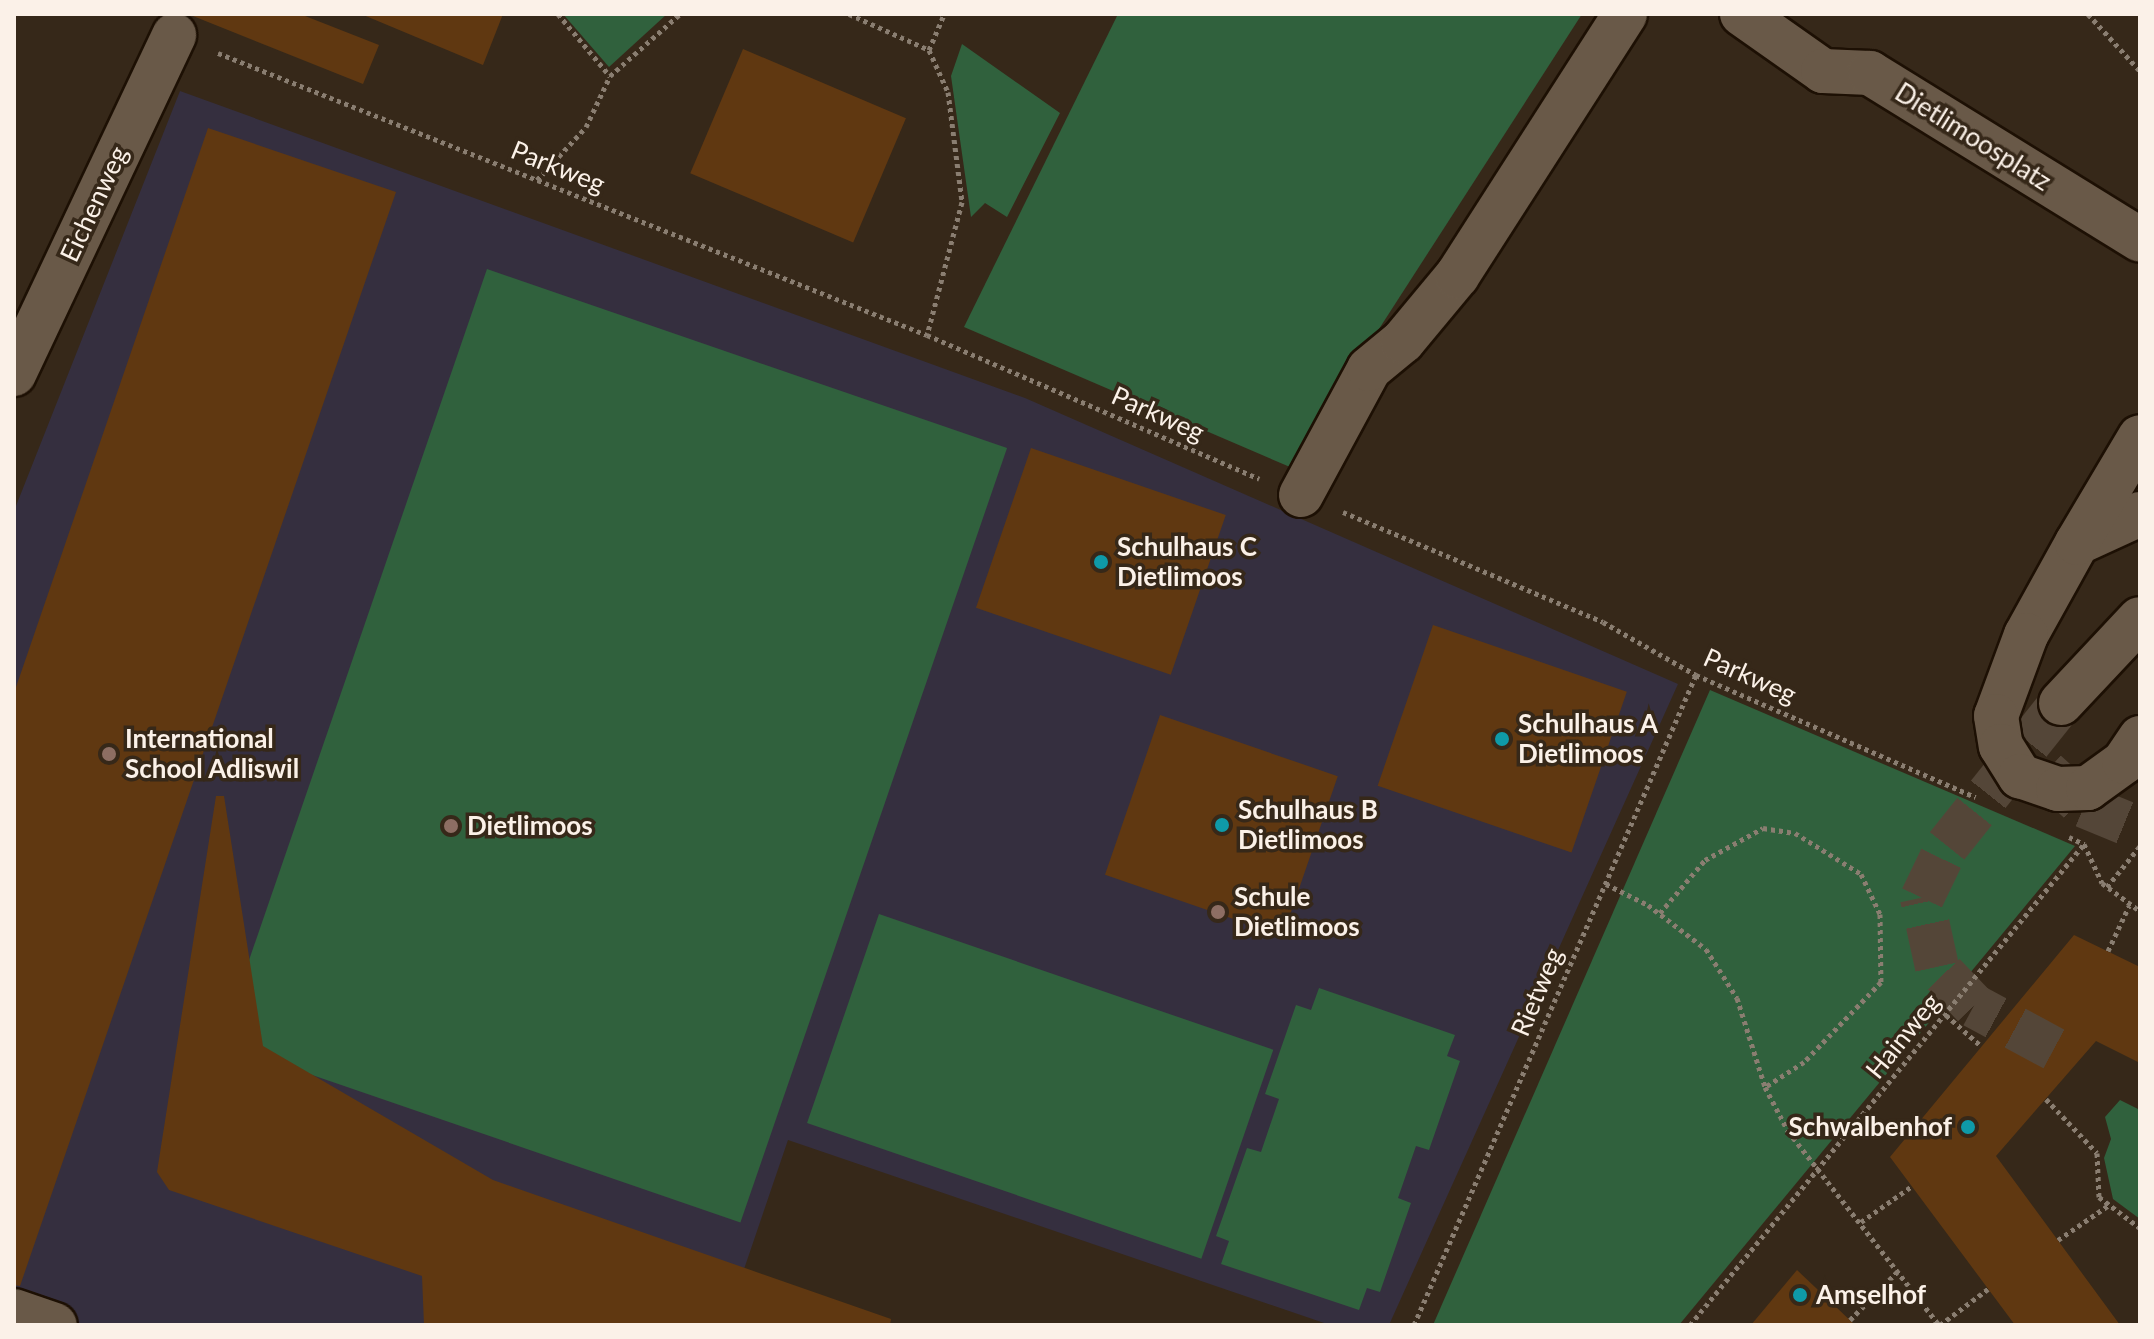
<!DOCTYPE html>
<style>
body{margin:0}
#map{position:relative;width:2154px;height:1339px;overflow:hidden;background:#362819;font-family:Lato,sans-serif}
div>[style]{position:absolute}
.education>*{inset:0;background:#352f3f}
.green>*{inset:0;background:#30613d;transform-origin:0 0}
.building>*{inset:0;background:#603811;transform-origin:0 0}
.minor-tunnel>*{height:44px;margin-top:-22px;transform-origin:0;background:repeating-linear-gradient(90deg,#544638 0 44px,transparent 0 66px)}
.path>*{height:5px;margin-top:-2.5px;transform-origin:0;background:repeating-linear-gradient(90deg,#8a7e71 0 4px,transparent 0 8px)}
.roads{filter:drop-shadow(2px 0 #1d1004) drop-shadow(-2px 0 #1d1004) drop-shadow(0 2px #1d1004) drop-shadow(0 -2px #1d1004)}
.minor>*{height:44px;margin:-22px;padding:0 22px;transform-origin:22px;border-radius:22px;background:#695948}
.dots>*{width:22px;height:22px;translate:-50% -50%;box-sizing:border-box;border:4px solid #362819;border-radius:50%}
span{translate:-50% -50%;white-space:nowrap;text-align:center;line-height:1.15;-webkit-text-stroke:7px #362819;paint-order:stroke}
.street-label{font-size:26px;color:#fbf1e8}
.poi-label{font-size:26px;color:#fbf1e8;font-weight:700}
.left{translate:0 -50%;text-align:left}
.right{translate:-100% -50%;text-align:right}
.frame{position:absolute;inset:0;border:16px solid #fbf1e8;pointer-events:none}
</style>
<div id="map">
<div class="education">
<i style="clip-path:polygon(180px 91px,1025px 398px,1678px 684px,1389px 1325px,1330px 1325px,788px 1140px,725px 1325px,14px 1325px,14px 511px)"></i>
</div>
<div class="green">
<i style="clip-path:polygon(563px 14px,667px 14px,609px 67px)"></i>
<i style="clip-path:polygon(1118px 14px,1582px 14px,1290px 467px,964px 327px)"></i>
<i style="clip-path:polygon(962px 44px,1060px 113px,1007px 217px,985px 203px,971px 217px,951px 76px)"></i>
<i style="left:487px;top:269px;width:550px;height:819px;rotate:19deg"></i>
<i style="clip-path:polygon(1710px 690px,2075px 846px,1679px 1325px,1433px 1325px)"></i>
<i style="left:879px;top:914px;width:417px;height:221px;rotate:19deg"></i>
<i style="clip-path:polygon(1319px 988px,1455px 1035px,1447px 1056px,1460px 1061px,1429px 1150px,1416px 1146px,1398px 1198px,1411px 1203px,1380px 1292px,1367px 1288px,1359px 1310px,1221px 1264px,1229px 1241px,1216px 1236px,1247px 1148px,1261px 1152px,1279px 1099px,1265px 1094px,1296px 1005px,1311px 1010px)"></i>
<i style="clip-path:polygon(2120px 1100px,2140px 1110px,2140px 1219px,2113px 1199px,2104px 1158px,2111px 1139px,2105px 1117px)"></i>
</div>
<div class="building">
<i style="clip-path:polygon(188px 14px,300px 14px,379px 45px,363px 84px)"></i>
<i style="clip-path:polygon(361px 14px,503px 14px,483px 65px)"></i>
<i style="left:743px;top:49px;width:177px;height:135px;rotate:23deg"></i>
<i style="clip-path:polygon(208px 128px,396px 192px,20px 1286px,14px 1285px,14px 693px)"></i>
<i style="left:1031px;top:448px;width:206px;height:169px;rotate:19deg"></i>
<i style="left:1433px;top:625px;width:205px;height:170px;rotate:19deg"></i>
<i style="left:1160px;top:715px;width:188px;height:169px;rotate:19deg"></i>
<i style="clip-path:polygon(216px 796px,224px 796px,263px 1046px,493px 1180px,891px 1319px,890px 1325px,424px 1325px,422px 1276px,169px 1190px,157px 1172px)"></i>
<i style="clip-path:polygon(2074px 935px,2140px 967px,2140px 1063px,2096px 1041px,1996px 1156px,2120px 1325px,2015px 1325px,1890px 1157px)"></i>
<i style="clip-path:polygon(1797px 1270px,1855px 1325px,1751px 1325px)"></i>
</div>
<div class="minor-tunnel">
<i style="left:2046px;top:772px;width:51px;rotate:41.8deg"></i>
<i style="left:2084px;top:806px;width:61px;rotate:22.3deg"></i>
<i style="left:2054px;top:1049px;width:91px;rotate:-151.7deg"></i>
<i style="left:1974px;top:1006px;width:54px;rotate:-133.5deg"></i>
<i style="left:1937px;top:967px;width:71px;rotate:-102.3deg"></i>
<i style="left:1922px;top:898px;width:58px;rotate:-64.3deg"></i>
<i style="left:1947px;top:846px;width:183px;rotate:-51.4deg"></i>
</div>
<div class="path">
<i style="left:558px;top:14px;width:81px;rotate:50deg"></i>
<i style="left:849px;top:14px;width:88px;rotate:24.2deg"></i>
<i style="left:929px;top:50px;width:46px;rotate:65.7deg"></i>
<i style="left:948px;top:92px;width:111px;rotate:82.7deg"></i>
<i style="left:962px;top:202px;width:138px;rotate:104.7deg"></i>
<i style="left:2088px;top:14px;width:77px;rotate:47.6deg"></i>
<i style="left:929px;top:50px;width:39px;rotate:-67deg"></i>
<i style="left:218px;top:53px;width:763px;rotate:21.69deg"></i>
<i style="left:927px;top:335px;width:362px;rotate:23.4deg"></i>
<i style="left:537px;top:180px;width:72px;rotate:-47.2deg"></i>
<i style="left:586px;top:127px;width:56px;rotate:-64.8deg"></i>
<i style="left:610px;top:76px;width:94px;rotate:-41.5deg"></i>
<i style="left:1343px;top:512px;width:282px;rotate:22.9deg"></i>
<i style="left:1603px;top:622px;width:107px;rotate:29.7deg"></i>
<i style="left:1696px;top:675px;width:305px;rotate:23.6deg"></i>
<i style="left:2069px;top:837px;width:17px;rotate:25deg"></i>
<i style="left:2084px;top:844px;width:43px;rotate:65.2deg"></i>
<i style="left:2102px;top:883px;width:47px;rotate:36.4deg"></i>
<i style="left:1606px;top:884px;width:47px;rotate:26.6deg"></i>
<i style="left:1648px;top:905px;width:73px;rotate:37.2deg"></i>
<i style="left:1706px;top:949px;width:58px;rotate:57.7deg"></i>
<i style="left:1737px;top:998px;width:93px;rotate:72.5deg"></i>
<i style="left:1765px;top:1087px;width:50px;rotate:62.4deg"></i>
<i style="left:1788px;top:1131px;width:246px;rotate:52.1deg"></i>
<i style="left:2107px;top:887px;width:53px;rotate:-51.2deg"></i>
<i style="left:1660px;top:913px;width:70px;rotate:-49.7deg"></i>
<i style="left:1705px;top:860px;width:66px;rotate:-28.9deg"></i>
<i style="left:1763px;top:828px;width:32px;rotate:9deg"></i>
<i style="left:1795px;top:833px;width:78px;rotate:31.8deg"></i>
<i style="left:1861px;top:874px;width:44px;rotate:64.6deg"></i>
<i style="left:1880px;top:914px;width:68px;rotate:89.2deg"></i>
<i style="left:1881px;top:982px;width:111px;rotate:133.9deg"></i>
<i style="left:1804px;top:1062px;width:46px;rotate:147.3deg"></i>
<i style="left:2108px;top:951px;width:50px;rotate:-65deg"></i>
<i style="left:1946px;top:1015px;width:47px;rotate:41.5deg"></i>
<i style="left:2046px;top:1099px;width:74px;rotate:46.6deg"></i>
<i style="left:2097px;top:1153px;width:44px;rotate:87.4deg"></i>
<i style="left:2099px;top:1197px;width:51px;rotate:37.1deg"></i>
<i style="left:1861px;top:1222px;width:62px;rotate:-35.2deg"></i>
<i style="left:2058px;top:1240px;width:62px;rotate:-34.5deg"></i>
<i style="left:1850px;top:1320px;width:69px;rotate:-45.6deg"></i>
<i style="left:1414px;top:1325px;width:709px;rotate:-66.55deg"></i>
<i style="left:1690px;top:1325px;width:622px;rotate:-50.68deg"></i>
<i style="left:1940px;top:1325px;width:60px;rotate:-36.9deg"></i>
</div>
<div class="roads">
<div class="minor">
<i style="left:1742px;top:14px;width:99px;rotate:35.1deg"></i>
<i style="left:1823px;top:71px;width:47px;rotate:2.4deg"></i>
<i style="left:1870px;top:73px;width:317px;rotate:31.7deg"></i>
<i style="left:14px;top:374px;width:375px;rotate:-64.7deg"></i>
<i style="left:1301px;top:495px;width:143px;rotate:-61.6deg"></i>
<i style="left:1369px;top:369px;width:44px;rotate:-39.5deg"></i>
<i style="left:1403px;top:341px;width:85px;rotate:-50.3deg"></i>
<i style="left:1457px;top:276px;width:311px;rotate:-57.3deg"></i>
<i style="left:2140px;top:514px;width:69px;rotate:155.3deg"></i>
<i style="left:2077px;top:543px;width:105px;rotate:119deg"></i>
<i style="left:2026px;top:635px;width:86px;rotate:110.3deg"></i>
<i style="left:1996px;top:716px;width:30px;rotate:81deg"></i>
<i style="left:2001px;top:746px;width:36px;rotate:58deg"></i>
<i style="left:2020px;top:776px;width:40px;rotate:18.9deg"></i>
<i style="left:2058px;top:789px;width:30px;rotate:-2deg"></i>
<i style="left:2088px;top:788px;width:44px;rotate:-35.8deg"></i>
<i style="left:2124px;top:762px;width:29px;rotate:-56deg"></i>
<i style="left:2077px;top:543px;width:123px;rotate:-59.3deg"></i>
<i style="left:2061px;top:703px;width:115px;rotate:-46.8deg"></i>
<i style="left:14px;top:1311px;width:43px;rotate:18.9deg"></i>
</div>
</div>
<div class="dots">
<i style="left:1101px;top:562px;background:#0f9aa8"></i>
<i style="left:1502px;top:739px;background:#0f9aa8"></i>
<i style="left:109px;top:754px;background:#8d6e63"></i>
<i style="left:1222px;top:825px;background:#0f9aa8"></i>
<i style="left:451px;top:826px;background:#8d6e63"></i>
<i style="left:1218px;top:912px;background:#8d6e63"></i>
<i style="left:1968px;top:1127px;background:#0f9aa8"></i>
<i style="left:1800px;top:1295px;background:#0f9aa8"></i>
</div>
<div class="street-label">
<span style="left:1973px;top:137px;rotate:32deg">Dietlimoosplatz</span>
<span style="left:558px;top:167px;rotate:22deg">Parkweg</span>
<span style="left:94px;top:204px;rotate:-65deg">Eichenweg</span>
<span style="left:1158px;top:414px;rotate:24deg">Parkweg</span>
<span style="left:1750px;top:676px;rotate:24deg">Parkweg</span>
<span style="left:1537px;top:992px;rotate:-67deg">Rietweg</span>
<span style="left:1903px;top:1036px;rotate:-51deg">Hainweg</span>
</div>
<div class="poi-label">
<span class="left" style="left:1117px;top:562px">Schulhaus C<br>Dietlimoos</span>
<span class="left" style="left:1518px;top:739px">Schulhaus A<br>Dietlimoos</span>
<span class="left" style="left:125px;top:754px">International<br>School Adliswil</span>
<span class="left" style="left:1238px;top:825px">Schulhaus B<br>Dietlimoos</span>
<span class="left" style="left:467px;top:826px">Dietlimoos</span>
<span class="left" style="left:1234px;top:912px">Schule<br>Dietlimoos</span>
<span class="right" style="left:1952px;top:1127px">Schwalbenhof</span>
<span class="left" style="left:1816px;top:1295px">Amselhof</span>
</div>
<div class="frame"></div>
</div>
